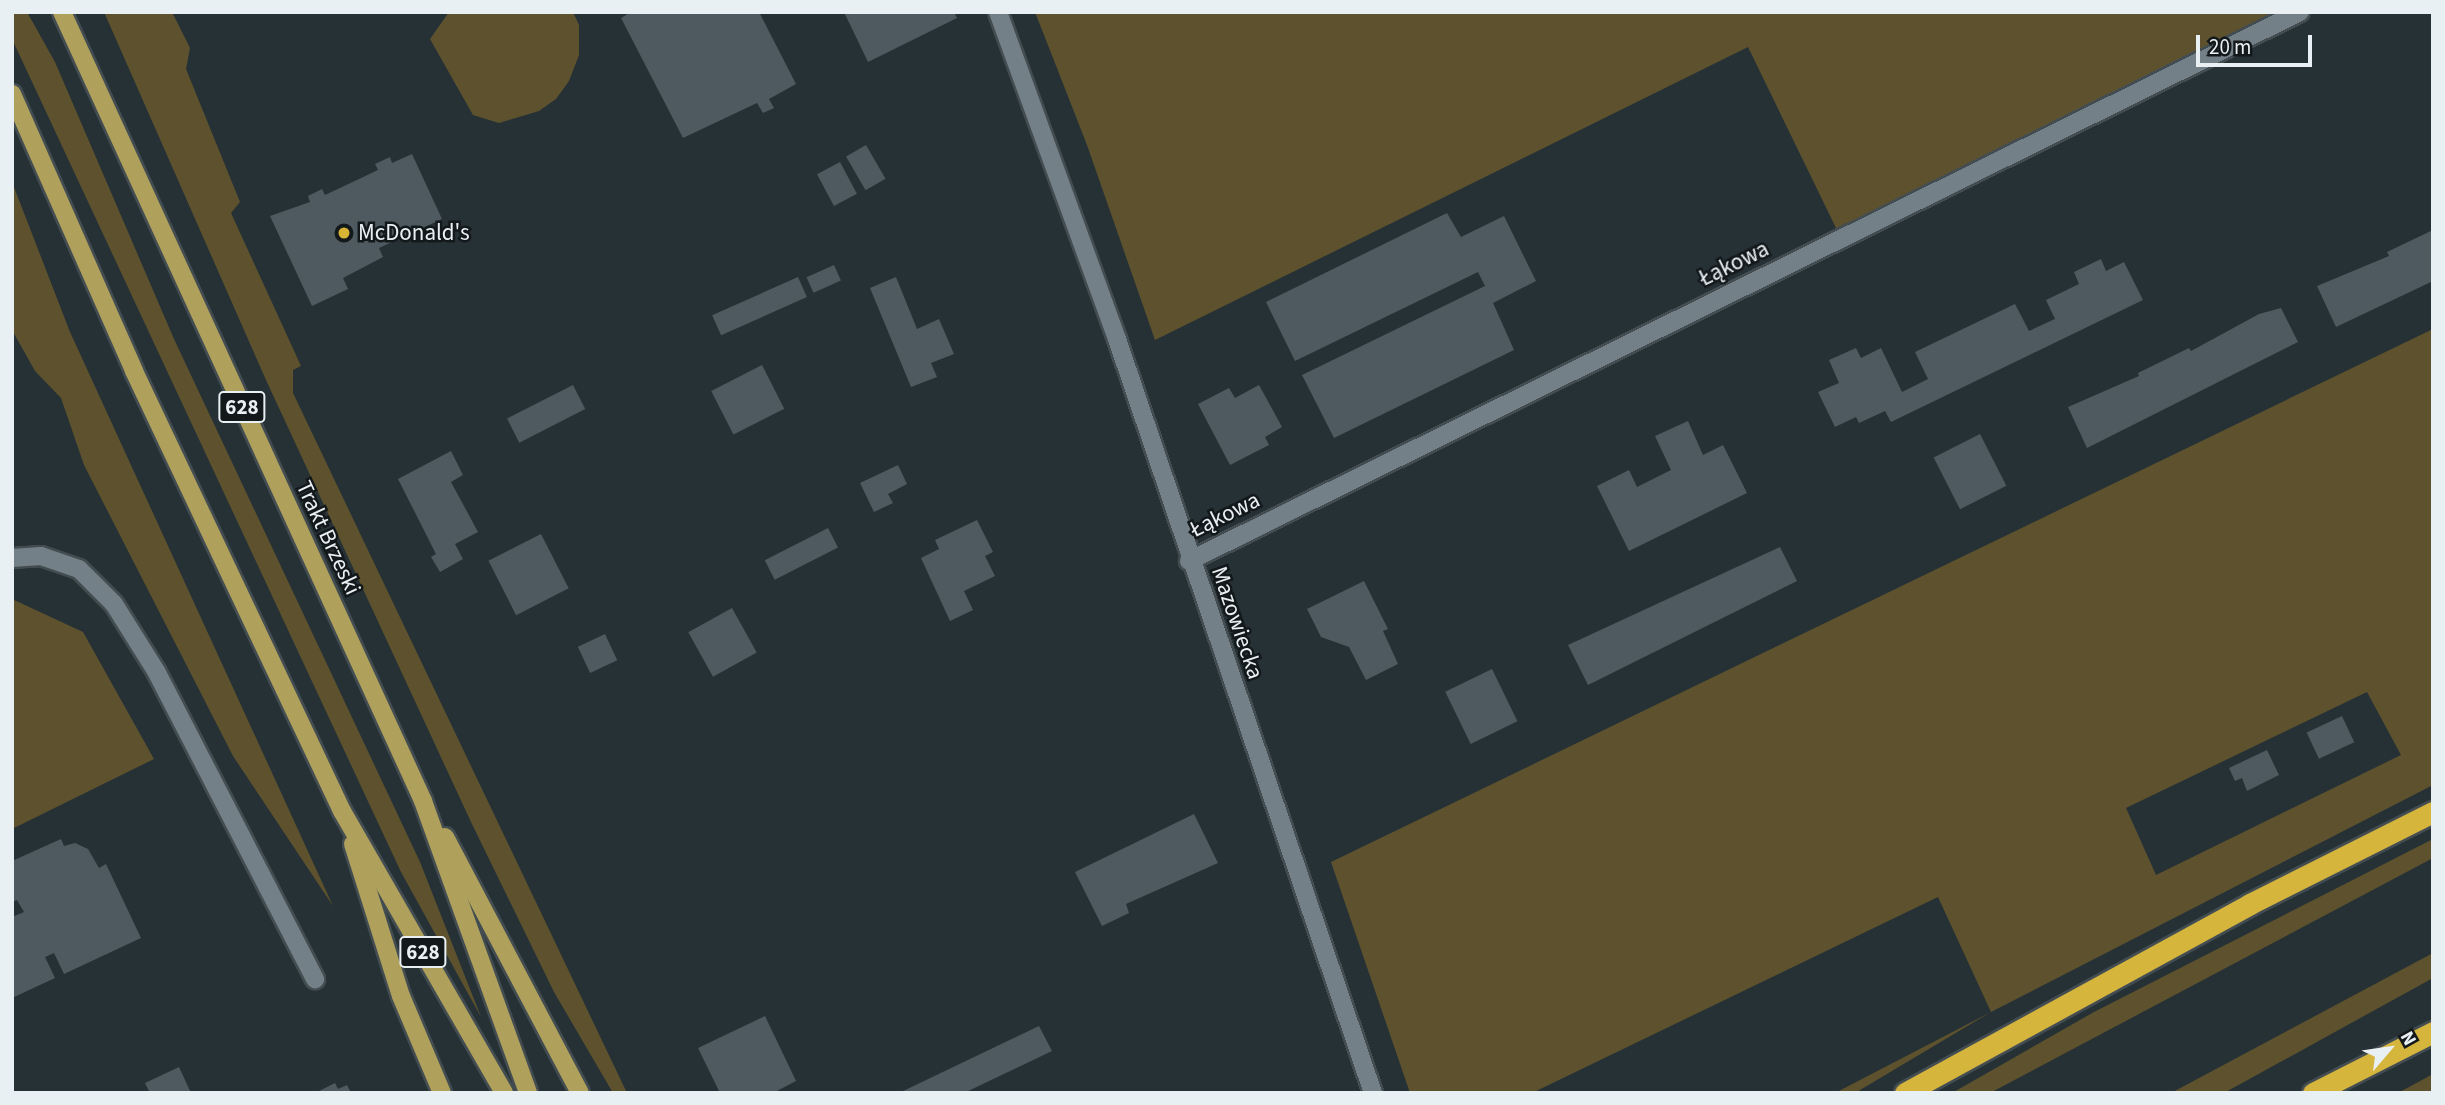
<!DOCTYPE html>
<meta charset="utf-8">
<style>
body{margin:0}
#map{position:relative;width:2445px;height:1105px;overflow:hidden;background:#263136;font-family:"Source Sans 3",sans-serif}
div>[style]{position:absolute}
.green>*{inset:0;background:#5d522d}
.building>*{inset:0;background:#4e5a60;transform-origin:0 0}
.roads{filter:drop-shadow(2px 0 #434d51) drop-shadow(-2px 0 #434d51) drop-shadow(0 2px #434d51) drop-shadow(0 -2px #434d51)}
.minor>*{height:18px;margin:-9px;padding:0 9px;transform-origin:9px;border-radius:9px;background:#748087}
.primary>*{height:18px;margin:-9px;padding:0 9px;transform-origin:9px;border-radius:9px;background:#afa05b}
.motorway>*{height:21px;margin:-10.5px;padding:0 10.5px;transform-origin:10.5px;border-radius:10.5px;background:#d6b53d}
.dots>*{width:19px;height:19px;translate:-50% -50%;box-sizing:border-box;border:4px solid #13181b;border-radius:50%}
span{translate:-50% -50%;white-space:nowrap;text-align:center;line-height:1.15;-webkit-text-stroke:5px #13181b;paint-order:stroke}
.shield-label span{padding:2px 5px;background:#13181b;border:2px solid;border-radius:5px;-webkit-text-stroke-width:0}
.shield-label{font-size:21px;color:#e9f0f4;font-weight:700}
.poi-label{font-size:23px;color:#e9f0f4}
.left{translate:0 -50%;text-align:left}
.street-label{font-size:23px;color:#e9f0f4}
.frame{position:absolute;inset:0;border:14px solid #e9f0f4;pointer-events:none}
.north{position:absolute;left:2354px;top:1014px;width:70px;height:70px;-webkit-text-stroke:5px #13181b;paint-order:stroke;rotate:61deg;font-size:19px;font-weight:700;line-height:28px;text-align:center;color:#e9f0f4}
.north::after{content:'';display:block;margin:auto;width:24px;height:32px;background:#e9f0f4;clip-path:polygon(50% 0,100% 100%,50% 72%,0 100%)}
.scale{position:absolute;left:2196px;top:35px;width:116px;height:32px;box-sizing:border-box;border:4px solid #e9f0f4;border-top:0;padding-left:9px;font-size:21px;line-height:24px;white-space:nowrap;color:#e9f0f4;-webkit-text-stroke:5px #13181b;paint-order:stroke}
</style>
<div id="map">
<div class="green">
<i style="clip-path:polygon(12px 12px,27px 12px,55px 62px,174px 339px,420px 862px,481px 1017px,401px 872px,12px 39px)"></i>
<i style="clip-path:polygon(104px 12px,172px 12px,190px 48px,186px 69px,240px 202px,231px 213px,301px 366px,293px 370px,293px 393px,627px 1093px,613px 1093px,554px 992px,471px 822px,266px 380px)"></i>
<i style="clip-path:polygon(449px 12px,573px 12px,579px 25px,579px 55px,569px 81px,556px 99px,539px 111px,499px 123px,473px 115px,430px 39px)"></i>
<i style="clip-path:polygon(1035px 12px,2284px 12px,1837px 230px,1748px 47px,1155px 340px,1087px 145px)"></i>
<i style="clip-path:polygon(12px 182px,70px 332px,333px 906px,233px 756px,84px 465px,61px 398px,35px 371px,12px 330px)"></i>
<i style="clip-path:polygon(evenodd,2433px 329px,2433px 785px,1991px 1012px,1855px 1093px,1835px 1093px,1991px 1012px,1938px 897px,1532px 1093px,1410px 1093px,1331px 862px,2433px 329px,2367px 692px,2401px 755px,2156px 875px,2126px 808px,2367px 692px)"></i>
<i style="clip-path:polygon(12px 599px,83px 632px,154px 759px,12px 829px)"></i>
<i style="clip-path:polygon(2433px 839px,2433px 858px,1990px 1093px,1952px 1093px,2094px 1012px)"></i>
<i style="clip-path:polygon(2433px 953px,2433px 978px,2224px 1093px,2171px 1093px)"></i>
<i style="clip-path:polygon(2433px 1074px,2433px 1093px,2398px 1093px)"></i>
</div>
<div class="building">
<i style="clip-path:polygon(631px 12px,759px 12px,796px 84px,769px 99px,774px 108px,763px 113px,757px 103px,683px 138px,621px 18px)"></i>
<i style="clip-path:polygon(844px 12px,954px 12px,957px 18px,868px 62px)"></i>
<i style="left:866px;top:145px;width:39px;height:23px;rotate:60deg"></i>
<i style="clip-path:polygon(412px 154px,442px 219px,379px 248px,383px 257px,343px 278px,348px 289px,312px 306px,270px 216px,310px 202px,308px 196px,322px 189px,325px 195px,378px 170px,375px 164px,390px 157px,392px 163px)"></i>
<i style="left:840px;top:162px;width:36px;height:26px;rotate:62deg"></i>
<i style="clip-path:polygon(1447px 213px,1461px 237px,1504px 216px,1536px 281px,1493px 303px,1514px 350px,1334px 438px,1302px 375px,1485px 286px,1478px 272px,1295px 361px,1266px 302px)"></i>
<i style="clip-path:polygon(2433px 230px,2433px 281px,2336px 327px,2317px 286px,2389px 256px,2387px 252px)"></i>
<i style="clip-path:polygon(2101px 259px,2106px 271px,2124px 262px,2143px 300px,1891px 422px,1885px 411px,1859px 423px,1856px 417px,1835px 427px,1818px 392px,1839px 383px,1829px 360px,1856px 348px,1861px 358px,1881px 348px,1902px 392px,1928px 379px,1915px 352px,2015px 304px,2029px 331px,2055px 319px,2046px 300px,2079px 284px,2074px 272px)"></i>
<i style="left:834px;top:265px;width:17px;height:30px;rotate:66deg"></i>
<i style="left:798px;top:277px;width:22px;height:94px;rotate:66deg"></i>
<i style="clip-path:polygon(896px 277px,917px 329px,939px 319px,954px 354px,931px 363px,937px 377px,911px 387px,870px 288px)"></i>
<i style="clip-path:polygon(2281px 308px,2298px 342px,2087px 448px,2068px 407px,2139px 376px,2138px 373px,2189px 348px,2191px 351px,2259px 314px)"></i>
<i style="left:762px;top:365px;width:49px;height:57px;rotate:63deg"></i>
<i style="left:573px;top:385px;width:27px;height:74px;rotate:63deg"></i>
<i style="clip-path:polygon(1259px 385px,1282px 427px,1265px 437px,1269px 445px,1230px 465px,1198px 404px,1229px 388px,1235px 398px)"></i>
<i style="clip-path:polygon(1688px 421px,1703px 455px,1723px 445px,1747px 493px,1629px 551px,1597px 486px,1629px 470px,1637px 487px,1671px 470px,1655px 436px)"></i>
<i style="left:1980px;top:434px;width:58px;height:52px;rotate:63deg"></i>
<i style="clip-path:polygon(451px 451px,463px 475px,451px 482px,478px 532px,455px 544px,463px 559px,440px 572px,431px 557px,436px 554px,398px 479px)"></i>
<i style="clip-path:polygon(898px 465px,907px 484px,888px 494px,893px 503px,874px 512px,860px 483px)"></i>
<i style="clip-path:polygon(977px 520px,993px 552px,985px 556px,995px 576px,964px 591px,973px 610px,950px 621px,921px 558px,939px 549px,935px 540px)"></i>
<i style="left:828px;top:528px;width:22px;height:71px;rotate:63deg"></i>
<i style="left:541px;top:534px;width:61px;height:59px;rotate:63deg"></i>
<i style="clip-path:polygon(1780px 547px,1797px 581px,1588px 685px,1568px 645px)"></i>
<i style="clip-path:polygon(1364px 581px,1388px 629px,1383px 631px,1398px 664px,1366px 680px,1349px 647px,1321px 637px,1307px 609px)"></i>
<i style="left:732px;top:608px;width:51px;height:50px;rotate:61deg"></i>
<i style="left:605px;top:634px;width:29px;height:30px;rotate:65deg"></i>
<i style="left:1492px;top:669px;width:58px;height:52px;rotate:64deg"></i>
<i style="left:2342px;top:716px;width:29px;height:39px;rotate:65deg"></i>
<i style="clip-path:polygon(2267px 750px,2279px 775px,2247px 791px,2242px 778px,2235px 781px,2229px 768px)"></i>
<i style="clip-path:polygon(1194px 814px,1218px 863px,1126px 904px,1129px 913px,1102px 926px,1075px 872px)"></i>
<i style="clip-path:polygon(61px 839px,64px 846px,75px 843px,88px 849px,99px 868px,106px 864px,141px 938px,64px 974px,54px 953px,45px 957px,55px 978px,12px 998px,12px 917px,24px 912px,17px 900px,12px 902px,12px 861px)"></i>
<i style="clip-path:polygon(765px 1016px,796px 1081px,773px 1093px,720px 1093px,698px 1048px)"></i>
<i style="clip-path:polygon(1039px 1026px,1052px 1051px,964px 1093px,899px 1093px)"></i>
<i style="clip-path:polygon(179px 1067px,191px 1093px,150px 1093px,145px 1083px)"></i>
<i style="clip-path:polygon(335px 1083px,338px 1089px,347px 1085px,351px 1093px,315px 1093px)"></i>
</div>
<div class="roads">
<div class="minor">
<i style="left:998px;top:12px;width:348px;rotate:70deg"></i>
<i style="left:1117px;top:339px;width:796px;rotate:71.25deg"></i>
<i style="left:12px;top:558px;width:29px;rotate:-4deg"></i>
<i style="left:41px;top:556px;width:40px;rotate:18.9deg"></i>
<i style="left:79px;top:569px;width:49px;rotate:45deg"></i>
<i style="left:114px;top:604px;width:79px;rotate:57.9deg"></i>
<i style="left:156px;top:671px;width:347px;rotate:62.7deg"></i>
<i style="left:1189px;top:561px;width:1239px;rotate:-26.3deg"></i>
</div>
<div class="primary">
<i style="left:62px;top:12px;width:868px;rotate:65.41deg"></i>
<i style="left:423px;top:801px;width:310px;rotate:70.2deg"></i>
<i style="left:12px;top:94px;width:303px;rotate:66.2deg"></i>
<i style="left:134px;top:371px;width:487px;rotate:64.7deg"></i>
<i style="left:342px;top:811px;width:325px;rotate:60.1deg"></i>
<i style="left:445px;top:837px;width:289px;rotate:62.2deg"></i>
<i style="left:353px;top:844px;width:159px;rotate:72.5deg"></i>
<i style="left:401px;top:996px;width:105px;rotate:67.1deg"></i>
</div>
<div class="motorway">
<i style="left:1905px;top:1093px;width:393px;rotate:-28.7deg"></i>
<i style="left:2250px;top:904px;width:205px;rotate:-26.7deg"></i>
<i style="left:2313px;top:1093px;width:135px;rotate:-26.9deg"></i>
</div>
</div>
<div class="dots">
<i style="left:344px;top:233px;background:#d7b434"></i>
</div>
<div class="shield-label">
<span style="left:242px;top:407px">628</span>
<span style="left:423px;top:952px">628</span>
</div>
<div class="poi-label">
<span class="left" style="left:358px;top:233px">McDonald's</span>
</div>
<div class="street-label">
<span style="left:1734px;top:264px;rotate:-26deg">Łąkowa</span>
<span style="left:1225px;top:515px;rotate:-26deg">Łąkowa</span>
<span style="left:328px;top:538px;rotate:65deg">Trakt Brzeski</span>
<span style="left:1237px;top:623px;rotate:71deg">Mazowiecka</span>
</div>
<div class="frame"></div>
<div class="north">N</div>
<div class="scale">20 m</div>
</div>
